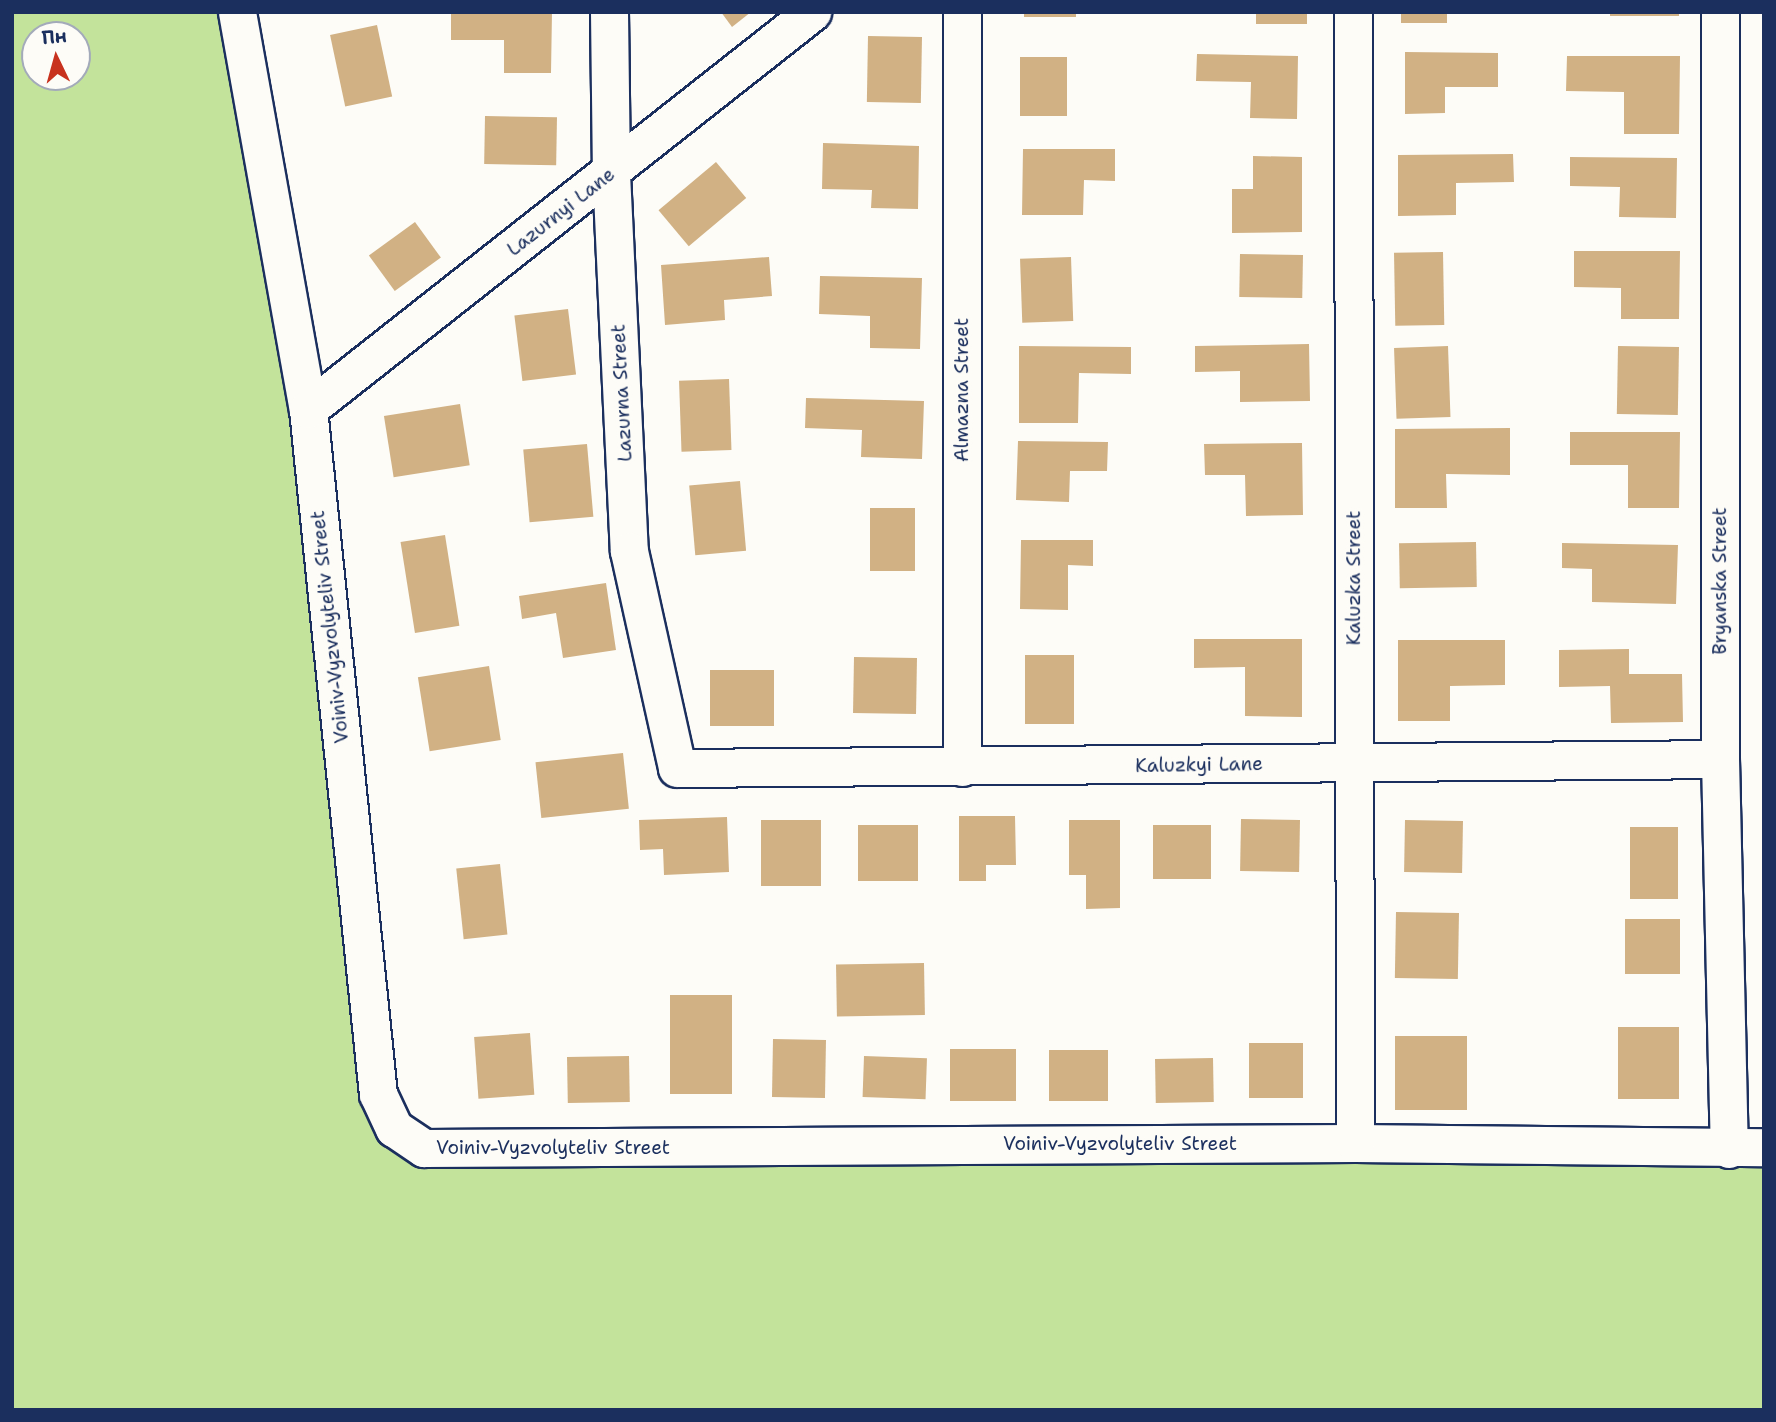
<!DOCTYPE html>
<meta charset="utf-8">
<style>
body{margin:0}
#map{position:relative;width:1776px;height:1422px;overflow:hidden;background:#fdfcf7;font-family:"Shantell Sans",sans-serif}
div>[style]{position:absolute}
.green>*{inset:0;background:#c3e39b}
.building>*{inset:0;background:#d1b184;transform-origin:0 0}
.roads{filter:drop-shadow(2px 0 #1b2f5e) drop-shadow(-2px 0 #1b2f5e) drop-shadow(0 2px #1b2f5e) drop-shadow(0 -2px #1b2f5e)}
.street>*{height:37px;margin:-18.5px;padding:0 18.5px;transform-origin:18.5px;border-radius:18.5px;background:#fdfcf7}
span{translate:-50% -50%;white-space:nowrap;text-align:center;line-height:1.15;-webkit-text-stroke:7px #fdfcf7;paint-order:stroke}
.street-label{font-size:19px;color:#1b2f5e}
.frame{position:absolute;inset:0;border:14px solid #1b2f5e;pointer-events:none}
.north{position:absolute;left:21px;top:21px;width:70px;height:70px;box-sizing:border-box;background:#fdfcf7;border:2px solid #a3aaba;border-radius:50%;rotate:355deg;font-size:19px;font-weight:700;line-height:28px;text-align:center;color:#1b2f5e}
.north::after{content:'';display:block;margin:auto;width:24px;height:32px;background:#c8321e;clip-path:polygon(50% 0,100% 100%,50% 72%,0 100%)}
</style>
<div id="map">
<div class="green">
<i style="clip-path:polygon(evenodd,12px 12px,237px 12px,308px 409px,378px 1094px,424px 1148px,1764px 1147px,1764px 1410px,12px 1410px,12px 12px,35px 35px,77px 35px,77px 77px,35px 77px,35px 35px)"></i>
</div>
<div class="building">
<i style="clip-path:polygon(451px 12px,552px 12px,551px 73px,504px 73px,504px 40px,451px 40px)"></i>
<i style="clip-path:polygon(721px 12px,751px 12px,732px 27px)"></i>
<i style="left:1024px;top:12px;width:52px;height:5px"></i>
<i style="left:1256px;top:12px;width:51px;height:12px"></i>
<i style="left:1401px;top:12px;width:46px;height:11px"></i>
<i style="left:1610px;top:12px;width:69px;height:4px"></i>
<i style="left:377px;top:25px;width:73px;height:48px;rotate:78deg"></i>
<i style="left:868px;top:36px;width:54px;height:66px;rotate:1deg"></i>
<i style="clip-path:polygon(1405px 52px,1498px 53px,1498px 87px,1445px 87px,1445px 113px,1405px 114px)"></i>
<i style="clip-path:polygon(1197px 54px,1298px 56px,1297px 119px,1250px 118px,1251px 82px,1196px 81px)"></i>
<i style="clip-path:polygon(1567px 56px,1680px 56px,1679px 134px,1624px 134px,1624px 92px,1566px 91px)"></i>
<i style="left:1020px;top:57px;width:47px;height:59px"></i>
<i style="left:485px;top:116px;width:72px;height:48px;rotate:1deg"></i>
<i style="clip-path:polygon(823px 143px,919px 146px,918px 209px,871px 208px,872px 190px,822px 189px)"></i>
<i style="clip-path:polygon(1023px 149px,1115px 149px,1115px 181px,1084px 180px,1083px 215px,1022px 215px)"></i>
<i style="clip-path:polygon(1513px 154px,1514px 182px,1456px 183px,1456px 215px,1398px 216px,1398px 155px)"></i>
<i style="clip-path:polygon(1253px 156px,1302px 157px,1302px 232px,1232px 233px,1232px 189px,1253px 189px)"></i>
<i style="clip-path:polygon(1570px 157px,1677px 158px,1676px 218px,1619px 217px,1620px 187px,1570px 186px)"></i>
<i style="left:716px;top:162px;width:47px;height:75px;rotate:50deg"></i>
<i style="left:415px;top:222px;width:44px;height:57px;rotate:54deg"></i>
<i style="clip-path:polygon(1574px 251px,1680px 251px,1679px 319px,1621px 319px,1621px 288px,1574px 287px)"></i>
<i style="left:1443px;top:252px;width:73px;height:49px;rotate:89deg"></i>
<i style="left:1240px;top:254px;width:63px;height:43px;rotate:1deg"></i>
<i style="clip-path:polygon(769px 257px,772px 296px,724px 300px,725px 320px,665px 325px,661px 265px)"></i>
<i style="left:1071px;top:257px;width:64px;height:51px;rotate:88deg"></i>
<i style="clip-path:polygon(820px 276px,922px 278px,920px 349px,870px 348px,870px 316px,819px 314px)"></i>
<i style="left:568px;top:309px;width:66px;height:54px;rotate:83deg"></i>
<i style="clip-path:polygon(1309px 344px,1310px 401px,1240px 402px,1240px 371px,1195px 372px,1195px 346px)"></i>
<i style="clip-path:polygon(1019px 346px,1131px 347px,1131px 374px,1079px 373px,1078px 423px,1019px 423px)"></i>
<i style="left:1448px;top:346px;width:71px;height:54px;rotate:88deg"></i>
<i style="left:1618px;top:346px;width:61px;height:68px;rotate:1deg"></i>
<i style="left:729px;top:379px;width:71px;height:50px;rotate:88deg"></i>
<i style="clip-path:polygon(806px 398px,924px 401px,922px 459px,861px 457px,862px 430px,805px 428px)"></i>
<i style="left:460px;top:404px;width:62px;height:77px;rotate:81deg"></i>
<i style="clip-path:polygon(1510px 428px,1510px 475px,1446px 474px,1447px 508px,1395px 508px,1395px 429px)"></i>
<i style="clip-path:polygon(1570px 432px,1680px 432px,1679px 508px,1628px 508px,1628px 465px,1570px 465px)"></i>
<i style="clip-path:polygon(1018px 441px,1108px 442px,1107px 471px,1070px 471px,1069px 502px,1016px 500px)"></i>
<i style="clip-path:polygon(1302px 443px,1303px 515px,1246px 516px,1245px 475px,1205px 475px,1204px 444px)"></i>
<i style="left:587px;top:444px;width:73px;height:64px;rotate:85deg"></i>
<i style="left:740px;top:481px;width:70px;height:51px;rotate:85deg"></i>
<i style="left:870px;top:508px;width:45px;height:63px"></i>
<i style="left:445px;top:535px;width:92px;height:45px;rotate:81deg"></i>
<i style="clip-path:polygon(1021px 540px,1093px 540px,1093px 566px,1068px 565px,1068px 610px,1020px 609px)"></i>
<i style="left:1476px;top:542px;width:45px;height:77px;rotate:89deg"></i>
<i style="clip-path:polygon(1562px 543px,1678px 545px,1676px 604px,1592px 602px,1592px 569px,1562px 568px)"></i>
<i style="clip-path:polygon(606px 583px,616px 650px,563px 658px,556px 613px,522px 619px,519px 596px)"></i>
<i style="clip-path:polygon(1194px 639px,1302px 639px,1302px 717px,1245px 716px,1245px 667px,1194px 668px)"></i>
<i style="clip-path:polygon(1398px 640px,1505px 640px,1505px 685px,1450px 686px,1450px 721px,1398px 721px)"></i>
<i style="clip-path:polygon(1629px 649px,1629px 674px,1682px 674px,1683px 722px,1611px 723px,1610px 686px,1559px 687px,1559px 650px)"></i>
<i style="left:1025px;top:655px;width:49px;height:69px"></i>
<i style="left:854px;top:657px;width:63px;height:56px;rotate:1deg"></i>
<i style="left:489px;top:666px;width:75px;height:72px;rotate:81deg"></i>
<i style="left:774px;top:670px;width:56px;height:64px;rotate:90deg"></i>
<i style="left:623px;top:753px;width:56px;height:88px;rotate:84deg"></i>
<i style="clip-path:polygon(959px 816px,1015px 816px,1016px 865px,986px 865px,986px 881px,959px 881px)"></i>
<i style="clip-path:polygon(727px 817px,729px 872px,664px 875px,663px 849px,640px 850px,639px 820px)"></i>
<i style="left:1241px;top:819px;width:59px;height:52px;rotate:1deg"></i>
<i style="left:761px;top:820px;width:60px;height:66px"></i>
<i style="clip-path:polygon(1069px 820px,1120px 820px,1120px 908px,1086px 909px,1086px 875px,1069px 875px)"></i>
<i style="left:1405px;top:820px;width:58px;height:52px;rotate:1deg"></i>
<i style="left:858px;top:825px;width:60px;height:56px"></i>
<i style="left:1153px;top:825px;width:58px;height:54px"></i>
<i style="left:1630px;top:827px;width:48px;height:72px"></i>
<i style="left:500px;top:864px;width:71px;height:44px;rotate:84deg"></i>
<i style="left:1396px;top:912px;width:63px;height:66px;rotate:1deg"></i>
<i style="left:1625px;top:919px;width:55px;height:55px"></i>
<i style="left:924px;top:963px;width:52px;height:88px;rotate:89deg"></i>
<i style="left:670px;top:995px;width:62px;height:99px"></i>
<i style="left:1618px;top:1027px;width:61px;height:72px"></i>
<i style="left:530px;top:1033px;width:62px;height:56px;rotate:86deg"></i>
<i style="left:1395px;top:1036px;width:72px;height:74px"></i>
<i style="left:773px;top:1039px;width:53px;height:58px;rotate:1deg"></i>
<i style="left:1249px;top:1043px;width:54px;height:55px"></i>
<i style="left:950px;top:1049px;width:66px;height:52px"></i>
<i style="left:1049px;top:1050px;width:59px;height:51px"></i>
<i style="left:629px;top:1056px;width:46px;height:62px;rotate:89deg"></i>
<i style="left:864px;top:1056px;width:63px;height:41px;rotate:2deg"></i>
<i style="left:1213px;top:1058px;width:44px;height:58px;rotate:89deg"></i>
</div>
<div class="roads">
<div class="street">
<i style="left:237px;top:12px;width:403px;rotate:79.9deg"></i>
<i style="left:308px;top:409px;width:689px;rotate:84.17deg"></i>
<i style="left:378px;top:1094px;width:38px;rotate:65deg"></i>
<i style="left:394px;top:1128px;width:36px;rotate:34deg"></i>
<i style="left:424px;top:1148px;width:931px;rotate:-0.31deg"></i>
<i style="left:1355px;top:1143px;width:409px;rotate:0.6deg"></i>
<i style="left:609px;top:12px;width:161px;rotate:89.3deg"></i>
<i style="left:611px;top:173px;width:378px;rotate:87.3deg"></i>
<i style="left:629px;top:551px;width:222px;rotate:77.5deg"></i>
<i style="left:677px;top:768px;width:1043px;rotate:-0.49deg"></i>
<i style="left:1353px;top:12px;width:1131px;rotate:89.9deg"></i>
<i style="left:1720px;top:12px;width:747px;rotate:90deg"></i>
<i style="left:1720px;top:759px;width:390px;rotate:88.7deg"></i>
<i style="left:308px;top:409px;width:642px;rotate:-38.23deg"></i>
<i style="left:962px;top:767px;width:755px;rotate:-90deg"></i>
</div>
</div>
<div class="street-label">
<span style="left:561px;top:212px;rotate:-38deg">Lazurnyi Lane</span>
<span style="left:962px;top:390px;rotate:-90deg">Almazna Street</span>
<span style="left:622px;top:393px;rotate:-93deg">Lazurna Street</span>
<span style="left:1354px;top:578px;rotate:-90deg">Kaluzka Street</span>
<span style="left:1720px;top:581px;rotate:-90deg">Bryanska Street</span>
<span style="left:330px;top:627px;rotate:-96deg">Voiniv-Vyzvolyteliv Street</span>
<span style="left:1199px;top:765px;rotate:-1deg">Kaluzkyi Lane</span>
<span style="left:1120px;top:1144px">Voiniv-Vyzvolyteliv Street</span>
<span style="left:553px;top:1148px">Voiniv-Vyzvolyteliv Street</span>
</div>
<div class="frame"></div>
<div class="north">Пн</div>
</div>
